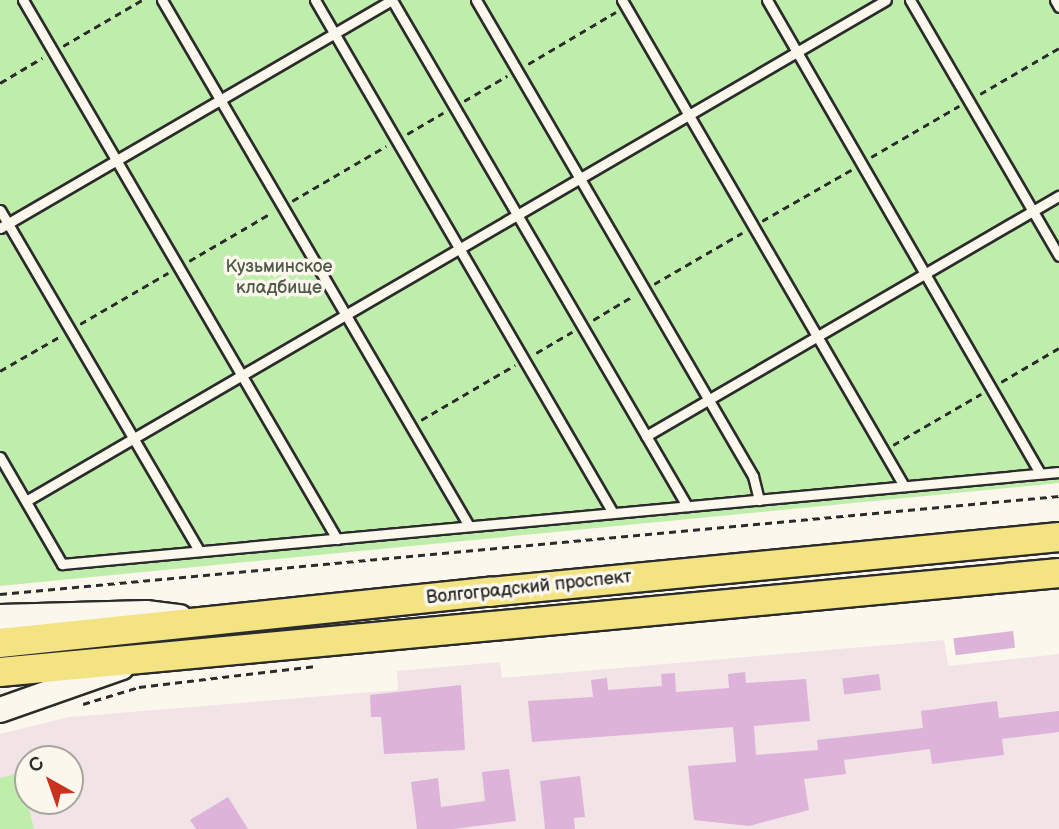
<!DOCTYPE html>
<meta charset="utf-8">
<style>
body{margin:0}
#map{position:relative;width:1059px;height:829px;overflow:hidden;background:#fbf7ec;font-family:"Balsamiq Sans",sans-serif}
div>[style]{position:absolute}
.built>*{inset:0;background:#f2e3e7}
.green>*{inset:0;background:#beedac}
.building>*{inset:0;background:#ddb3da;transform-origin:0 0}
.path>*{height:2.5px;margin-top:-1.25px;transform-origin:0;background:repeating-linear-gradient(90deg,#2b2b2b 0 7px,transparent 0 12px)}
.roads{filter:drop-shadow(2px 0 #2b2b2b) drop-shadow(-2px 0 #2b2b2b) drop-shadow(0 2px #2b2b2b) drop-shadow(0 -2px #2b2b2b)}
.lane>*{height:9px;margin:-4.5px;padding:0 4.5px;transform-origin:4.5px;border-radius:4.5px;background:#fbf7ec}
.secondary>*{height:24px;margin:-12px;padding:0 12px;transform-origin:12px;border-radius:12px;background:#fbf7ec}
.primary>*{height:28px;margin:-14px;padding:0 14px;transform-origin:14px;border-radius:14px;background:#f4e382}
span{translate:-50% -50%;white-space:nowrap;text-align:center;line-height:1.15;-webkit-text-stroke:7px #fbf7ec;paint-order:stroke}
.park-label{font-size:18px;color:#505c4b}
.street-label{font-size:18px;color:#2b2b2b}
.north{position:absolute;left:14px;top:745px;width:70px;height:70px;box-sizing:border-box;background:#fbf7ec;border:2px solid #a8a59f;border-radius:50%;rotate:320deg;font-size:19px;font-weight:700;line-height:28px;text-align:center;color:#2b2b2b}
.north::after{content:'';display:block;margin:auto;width:24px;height:32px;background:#c8321e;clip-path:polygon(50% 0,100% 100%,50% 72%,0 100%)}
</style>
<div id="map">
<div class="built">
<i style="clip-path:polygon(evenodd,944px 640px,948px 666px,1059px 654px,1059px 829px,0 829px,0 734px,69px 717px,398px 690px,397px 671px,500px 662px,502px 678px,944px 640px,28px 759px,70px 759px,70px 801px,28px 801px,28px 759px)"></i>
</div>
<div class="green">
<i style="clip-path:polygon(0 0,1059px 0,1059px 483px,0 586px)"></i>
<i style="clip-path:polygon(20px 773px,34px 829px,0 829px,0 778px)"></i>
</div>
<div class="building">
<i style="left:1013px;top:631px;width:17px;height:60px;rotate:83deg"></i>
<i style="clip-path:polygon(745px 672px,746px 683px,806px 679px,810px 721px,754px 726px,756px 755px,818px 750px,817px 740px,923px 728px,921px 711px,997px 701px,999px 718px,1059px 711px,1059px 732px,1002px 739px,1004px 755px,932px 764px,930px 749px,844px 760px,846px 774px,804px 779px,809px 810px,749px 826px,694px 820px,688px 766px,736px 762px,733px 727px,532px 742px,528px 701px,593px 697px,591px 680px,607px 678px,608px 690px,662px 686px,661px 674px,675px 673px,676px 692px,729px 688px,728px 674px)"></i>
<i style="left:879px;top:674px;width:16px;height:37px;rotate:83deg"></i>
<i style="clip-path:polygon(461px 685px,465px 750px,384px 754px,381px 717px,371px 717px,370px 695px)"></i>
<i style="clip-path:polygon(509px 769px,516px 821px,453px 829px,417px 829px,411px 782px,438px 778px,441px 807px,485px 801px,482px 772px)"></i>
<i style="clip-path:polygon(580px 776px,585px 817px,574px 818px,575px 829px,545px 829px,540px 781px)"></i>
<i style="clip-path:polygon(228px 797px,248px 829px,196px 829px,190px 820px)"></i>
</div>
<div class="path">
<i style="left:63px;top:46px;width:91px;rotate:-30.2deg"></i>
<i style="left:528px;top:64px;width:102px;rotate:-30.6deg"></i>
<i style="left:0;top:83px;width:49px;rotate:-30.8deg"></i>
<i style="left:980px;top:94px;width:91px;rotate:-30.2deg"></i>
<i style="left:464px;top:101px;width:50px;rotate:-30.2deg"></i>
<i style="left:407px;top:134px;width:42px;rotate:-30.3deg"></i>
<i style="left:871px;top:157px;width:102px;rotate:-30.1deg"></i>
<i style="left:292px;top:201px;width:109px;rotate:-30.3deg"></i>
<i style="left:762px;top:221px;width:103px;rotate:-29.8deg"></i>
<i style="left:189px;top:261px;width:95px;rotate:-30.3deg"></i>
<i style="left:654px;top:284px;width:102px;rotate:-30.1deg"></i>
<i style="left:593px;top:320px;width:47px;rotate:-31deg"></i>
<i style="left:80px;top:324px;width:102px;rotate:-30.1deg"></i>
<i style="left:536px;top:353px;width:42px;rotate:-30.3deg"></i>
<i style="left:0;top:371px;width:68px;rotate:-30deg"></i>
<i style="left:1001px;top:382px;width:67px;rotate:-30.4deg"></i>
<i style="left:421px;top:420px;width:109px;rotate:-30.3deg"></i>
<i style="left:893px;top:445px;width:102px;rotate:-30.1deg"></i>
<i style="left:0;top:594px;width:1064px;rotate:-5.29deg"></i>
<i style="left:83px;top:704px;width:59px;rotate:-16.9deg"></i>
<i style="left:139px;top:687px;width:176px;rotate:-6.8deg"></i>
</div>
<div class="roads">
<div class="lane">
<i style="left:23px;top:0;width:624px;rotate:59.78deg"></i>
<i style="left:162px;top:0;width:609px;rotate:59.73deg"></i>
<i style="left:315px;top:0;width:593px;rotate:59.85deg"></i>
<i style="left:392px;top:0;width:586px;rotate:59.76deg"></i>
<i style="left:476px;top:0;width:551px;rotate:59.8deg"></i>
<i style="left:753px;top:476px;width:25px;rotate:76deg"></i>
<i style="left:622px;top:0;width:562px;rotate:59.88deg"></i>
<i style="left:767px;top:0;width:546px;rotate:60.01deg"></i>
<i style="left:910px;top:0;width:296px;rotate:59.8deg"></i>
<i style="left:1055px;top:0;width:8px;rotate:60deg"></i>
<i style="left:0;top:210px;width:395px;rotate:59.7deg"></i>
<i style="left:0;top:228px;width:453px;rotate:-30.2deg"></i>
<i style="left:646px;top:436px;width:478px;rotate:-30.2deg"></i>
<i style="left:0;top:457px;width:124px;rotate:59.9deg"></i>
<i style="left:62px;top:564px;width:1001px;rotate:-5.27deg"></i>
<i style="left:26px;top:501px;width:995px;rotate:-30.22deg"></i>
</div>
<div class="secondary">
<i style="left:0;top:617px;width:146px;rotate:-1.6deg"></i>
<i style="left:146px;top:613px;width:34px;rotate:7deg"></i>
<i style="left:0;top:710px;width:129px;rotate:-19.4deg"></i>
</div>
<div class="primary">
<i style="left:0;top:643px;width:492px;rotate:-6deg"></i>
<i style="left:489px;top:592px;width:573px;rotate:-5.51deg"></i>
<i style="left:0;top:672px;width:1064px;rotate:-5.34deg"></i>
</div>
</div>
<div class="park-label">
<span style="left:279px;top:278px">Кузьминское<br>кладбище</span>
</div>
<div class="street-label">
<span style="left:529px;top:588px;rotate:-6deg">Волгоградский проспект</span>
</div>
<div class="north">С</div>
</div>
